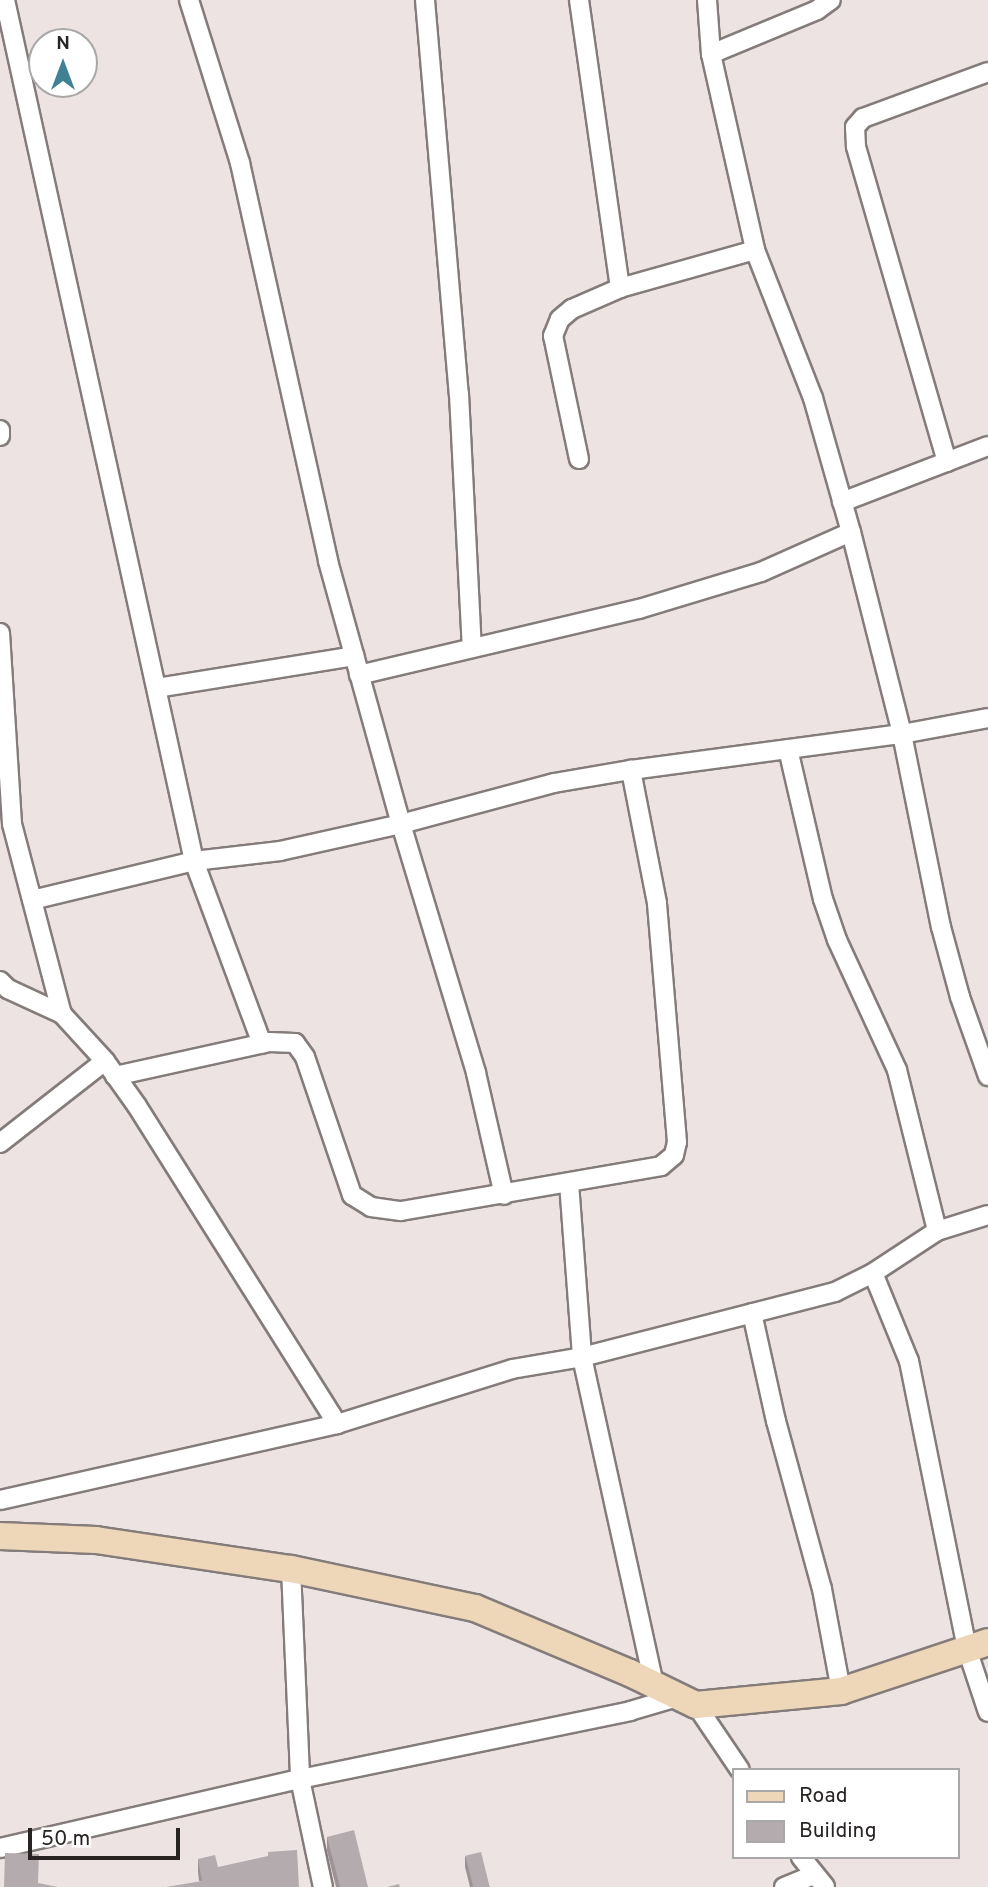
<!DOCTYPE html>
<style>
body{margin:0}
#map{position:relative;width:988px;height:1887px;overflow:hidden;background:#ede3e2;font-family:Overpass,sans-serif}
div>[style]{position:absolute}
.roads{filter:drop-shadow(2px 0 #847c7a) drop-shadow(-2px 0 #847c7a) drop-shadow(0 2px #847c7a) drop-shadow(0 -2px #847c7a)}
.street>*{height:18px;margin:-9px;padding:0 9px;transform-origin:9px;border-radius:9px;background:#fff}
.secondary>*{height:26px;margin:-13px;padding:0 13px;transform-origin:13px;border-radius:13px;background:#eed6b9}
.wall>*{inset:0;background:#9b9396}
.building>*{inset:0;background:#b4abae;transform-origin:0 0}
span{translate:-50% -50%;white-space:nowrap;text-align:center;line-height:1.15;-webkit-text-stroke:5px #fff;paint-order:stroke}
.legend{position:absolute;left:732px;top:1768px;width:228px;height:91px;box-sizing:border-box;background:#fff;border:2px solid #a9a7a7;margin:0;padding:9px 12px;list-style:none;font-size:21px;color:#272423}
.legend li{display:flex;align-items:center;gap:14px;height:35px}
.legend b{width:35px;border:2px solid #a9a7a7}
.north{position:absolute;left:28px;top:28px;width:70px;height:70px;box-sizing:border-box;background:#fff;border:2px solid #a9a7a7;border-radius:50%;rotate:0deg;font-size:19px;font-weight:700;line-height:28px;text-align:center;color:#272423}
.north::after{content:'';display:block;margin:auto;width:24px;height:32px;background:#408293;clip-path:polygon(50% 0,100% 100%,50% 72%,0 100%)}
.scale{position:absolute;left:28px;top:1828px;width:152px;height:32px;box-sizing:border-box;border:4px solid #272423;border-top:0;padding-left:9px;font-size:21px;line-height:24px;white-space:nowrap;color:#272423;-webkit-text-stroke:5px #fff;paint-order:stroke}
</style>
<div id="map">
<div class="roads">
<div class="street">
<i style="left:5px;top:0;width:881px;rotate:77.62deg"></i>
<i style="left:194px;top:861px;width:195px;rotate:69.6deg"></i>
<i style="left:189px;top:0;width:171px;rotate:72.6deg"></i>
<i style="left:240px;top:163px;width:408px;rotate:77.5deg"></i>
<i style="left:328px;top:561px;width:273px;rotate:74.5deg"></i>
<i style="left:401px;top:824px;width:260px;rotate:73.2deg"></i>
<i style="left:476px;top:1073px;width:125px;rotate:77.1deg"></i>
<i style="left:425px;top:0;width:395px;rotate:85.1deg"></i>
<i style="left:459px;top:394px;width:253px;rotate:87.1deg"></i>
<i style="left:579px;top:0;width:291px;rotate:81.9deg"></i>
<i style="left:707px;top:0;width:54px;rotate:85.8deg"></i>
<i style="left:711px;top:54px;width:201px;rotate:77.3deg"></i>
<i style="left:755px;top:250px;width:159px;rotate:68.6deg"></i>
<i style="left:813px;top:398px;width:139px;rotate:74.2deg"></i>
<i style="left:851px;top:532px;width:208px;rotate:75.8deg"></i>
<i style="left:902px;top:734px;width:197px;rotate:78.6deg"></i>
<i style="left:941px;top:927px;width:73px;rotate:74.8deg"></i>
<i style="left:960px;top:997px;width:84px;rotate:70.5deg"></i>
<i style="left:711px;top:54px;width:115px;rotate:-22.5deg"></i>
<i style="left:817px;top:10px;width:17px;rotate:-36deg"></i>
<i style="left:0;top:430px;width:6px;rotate:90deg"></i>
<i style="left:579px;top:459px;width:126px;rotate:-101.9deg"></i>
<i style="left:553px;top:336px;width:18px;rotate:-68deg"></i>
<i style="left:560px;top:319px;width:16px;rotate:-40deg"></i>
<i style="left:572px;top:309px;width:52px;rotate:-23.6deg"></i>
<i style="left:620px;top:288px;width:140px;rotate:-15.7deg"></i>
<i style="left:947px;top:462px;width:329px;rotate:-106.1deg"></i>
<i style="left:856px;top:146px;width:19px;rotate:-93deg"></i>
<i style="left:855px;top:127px;width:12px;rotate:-48deg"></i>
<i style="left:863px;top:118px;width:133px;rotate:-20.2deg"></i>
<i style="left:842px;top:502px;width:156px;rotate:-21deg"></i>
<i style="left:0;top:633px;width:191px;rotate:86.4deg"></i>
<i style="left:12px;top:824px;width:196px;rotate:75.3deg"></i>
<i style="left:359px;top:675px;width:288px;rotate:-13.3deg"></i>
<i style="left:639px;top:609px;width:127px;rotate:-16.9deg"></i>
<i style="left:761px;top:572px;width:98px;rotate:-24deg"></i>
<i style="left:157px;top:688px;width:200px;rotate:-9.2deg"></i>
<i style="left:788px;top:749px;width:154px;rotate:76.9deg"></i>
<i style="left:823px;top:899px;width:43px;rotate:71.1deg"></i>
<i style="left:837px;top:940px;width:143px;rotate:65.2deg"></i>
<i style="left:897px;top:1070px;width:166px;rotate:76deg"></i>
<i style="left:32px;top:900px;width:167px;rotate:-13.5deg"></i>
<i style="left:194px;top:861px;width:87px;rotate:-6.6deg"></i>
<i style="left:280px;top:851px;width:124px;rotate:-12.6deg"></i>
<i style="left:401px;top:824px;width:158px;rotate:-15deg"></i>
<i style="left:554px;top:783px;width:78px;rotate:-9.6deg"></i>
<i style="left:631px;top:770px;width:273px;rotate:-7.6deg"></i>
<i style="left:902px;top:734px;width:87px;rotate:-10.5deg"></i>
<i style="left:0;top:981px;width:11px;rotate:45deg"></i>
<i style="left:8px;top:989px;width:60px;rotate:24.8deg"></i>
<i style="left:62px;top:1014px;width:64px;rotate:47.5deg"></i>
<i style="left:105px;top:1061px;width:55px;rotate:54.6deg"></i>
<i style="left:137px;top:1106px;width:376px;rotate:57.8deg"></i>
<i style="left:115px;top:1076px;width:158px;rotate:-12.4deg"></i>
<i style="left:269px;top:1042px;width:26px;rotate:2deg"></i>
<i style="left:295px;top:1043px;width:17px;rotate:54deg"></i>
<i style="left:305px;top:1057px;width:146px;rotate:71.2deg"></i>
<i style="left:352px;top:1195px;width:22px;rotate:32deg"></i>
<i style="left:371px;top:1207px;width:30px;rotate:8deg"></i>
<i style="left:401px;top:1211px;width:264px;rotate:-9.8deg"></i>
<i style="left:661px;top:1166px;width:17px;rotate:-40deg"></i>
<i style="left:674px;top:1155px;width:13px;rotate:-77deg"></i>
<i style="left:677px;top:1142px;width:240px;rotate:-94.8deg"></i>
<i style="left:657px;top:903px;width:136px;rotate:-101.1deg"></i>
<i style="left:0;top:1143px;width:133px;rotate:-38deg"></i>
<i style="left:569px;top:1183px;width:174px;rotate:85.7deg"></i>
<i style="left:582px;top:1357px;width:336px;rotate:77.6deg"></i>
<i style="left:873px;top:1273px;width:95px;rotate:67.8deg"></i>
<i style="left:909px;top:1361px;width:294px;rotate:78.6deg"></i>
<i style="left:967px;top:1649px;width:66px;rotate:71.6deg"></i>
<i style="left:752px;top:1313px;width:111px;rotate:77.5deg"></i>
<i style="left:776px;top:1421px;width:174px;rotate:74.7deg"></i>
<i style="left:822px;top:1589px;width:104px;rotate:79.4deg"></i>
<i style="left:0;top:1500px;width:345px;rotate:-12.7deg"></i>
<i style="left:337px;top:1424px;width:183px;rotate:-17.4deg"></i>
<i style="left:512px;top:1369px;width:71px;rotate:-9.7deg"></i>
<i style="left:582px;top:1357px;width:261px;rotate:-14.4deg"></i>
<i style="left:835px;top:1292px;width:42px;rotate:-26.6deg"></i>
<i style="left:873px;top:1273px;width:77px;rotate:-33.3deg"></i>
<i style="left:937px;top:1231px;width:53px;rotate:-17.4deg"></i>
<i style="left:291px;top:1569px;width:210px;rotate:87.5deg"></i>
<i style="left:300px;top:1779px;width:110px;rotate:78deg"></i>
<i style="left:696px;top:1705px;width:78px;rotate:55.9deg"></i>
<i style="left:0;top:1848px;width:308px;rotate:-13deg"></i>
<i style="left:300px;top:1779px;width:337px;rotate:-11.6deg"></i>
<i style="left:630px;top:1711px;width:49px;rotate:-16.6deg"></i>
<i style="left:801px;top:1857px;width:38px;rotate:51deg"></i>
<i style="left:784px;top:1887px;width:31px;rotate:-22deg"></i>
</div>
<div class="secondary">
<i style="left:0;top:1536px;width:96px;rotate:2.4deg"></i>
<i style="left:96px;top:1540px;width:197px;rotate:8.5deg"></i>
<i style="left:291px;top:1569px;width:188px;rotate:12deg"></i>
<i style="left:475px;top:1608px;width:168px;rotate:22.8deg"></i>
<i style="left:630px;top:1673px;width:73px;rotate:25.9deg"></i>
<i style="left:696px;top:1705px;width:146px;rotate:-5.5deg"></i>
<i style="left:841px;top:1691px;width:155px;rotate:-18.4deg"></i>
</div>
</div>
<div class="wall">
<i style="clip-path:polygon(327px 1837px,368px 1887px,336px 1887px,327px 1851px)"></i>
<i style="clip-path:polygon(465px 1856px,490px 1887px,470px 1887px,465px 1867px)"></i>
<i style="clip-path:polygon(198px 1859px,218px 1867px,299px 1887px,199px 1881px,198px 1872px)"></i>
</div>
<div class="building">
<i style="clip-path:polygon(354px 1830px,368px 1887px,340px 1887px,327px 1837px)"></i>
<i style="clip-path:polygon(297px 1850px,299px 1887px,166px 1887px,202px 1881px,198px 1859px,215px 1855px,218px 1867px,268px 1856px,268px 1852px)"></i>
<i style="left:481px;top:1852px;width:36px;height:16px;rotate:76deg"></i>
<i style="clip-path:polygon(5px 1853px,39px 1854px,38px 1883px,58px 1887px,4px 1887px)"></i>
<i style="clip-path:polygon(399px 1884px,400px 1887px,387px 1887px)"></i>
</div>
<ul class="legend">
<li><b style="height:9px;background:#eed6b9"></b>Road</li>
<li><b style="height:19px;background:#b4abae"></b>Building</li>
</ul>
<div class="north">N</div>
<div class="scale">50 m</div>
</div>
